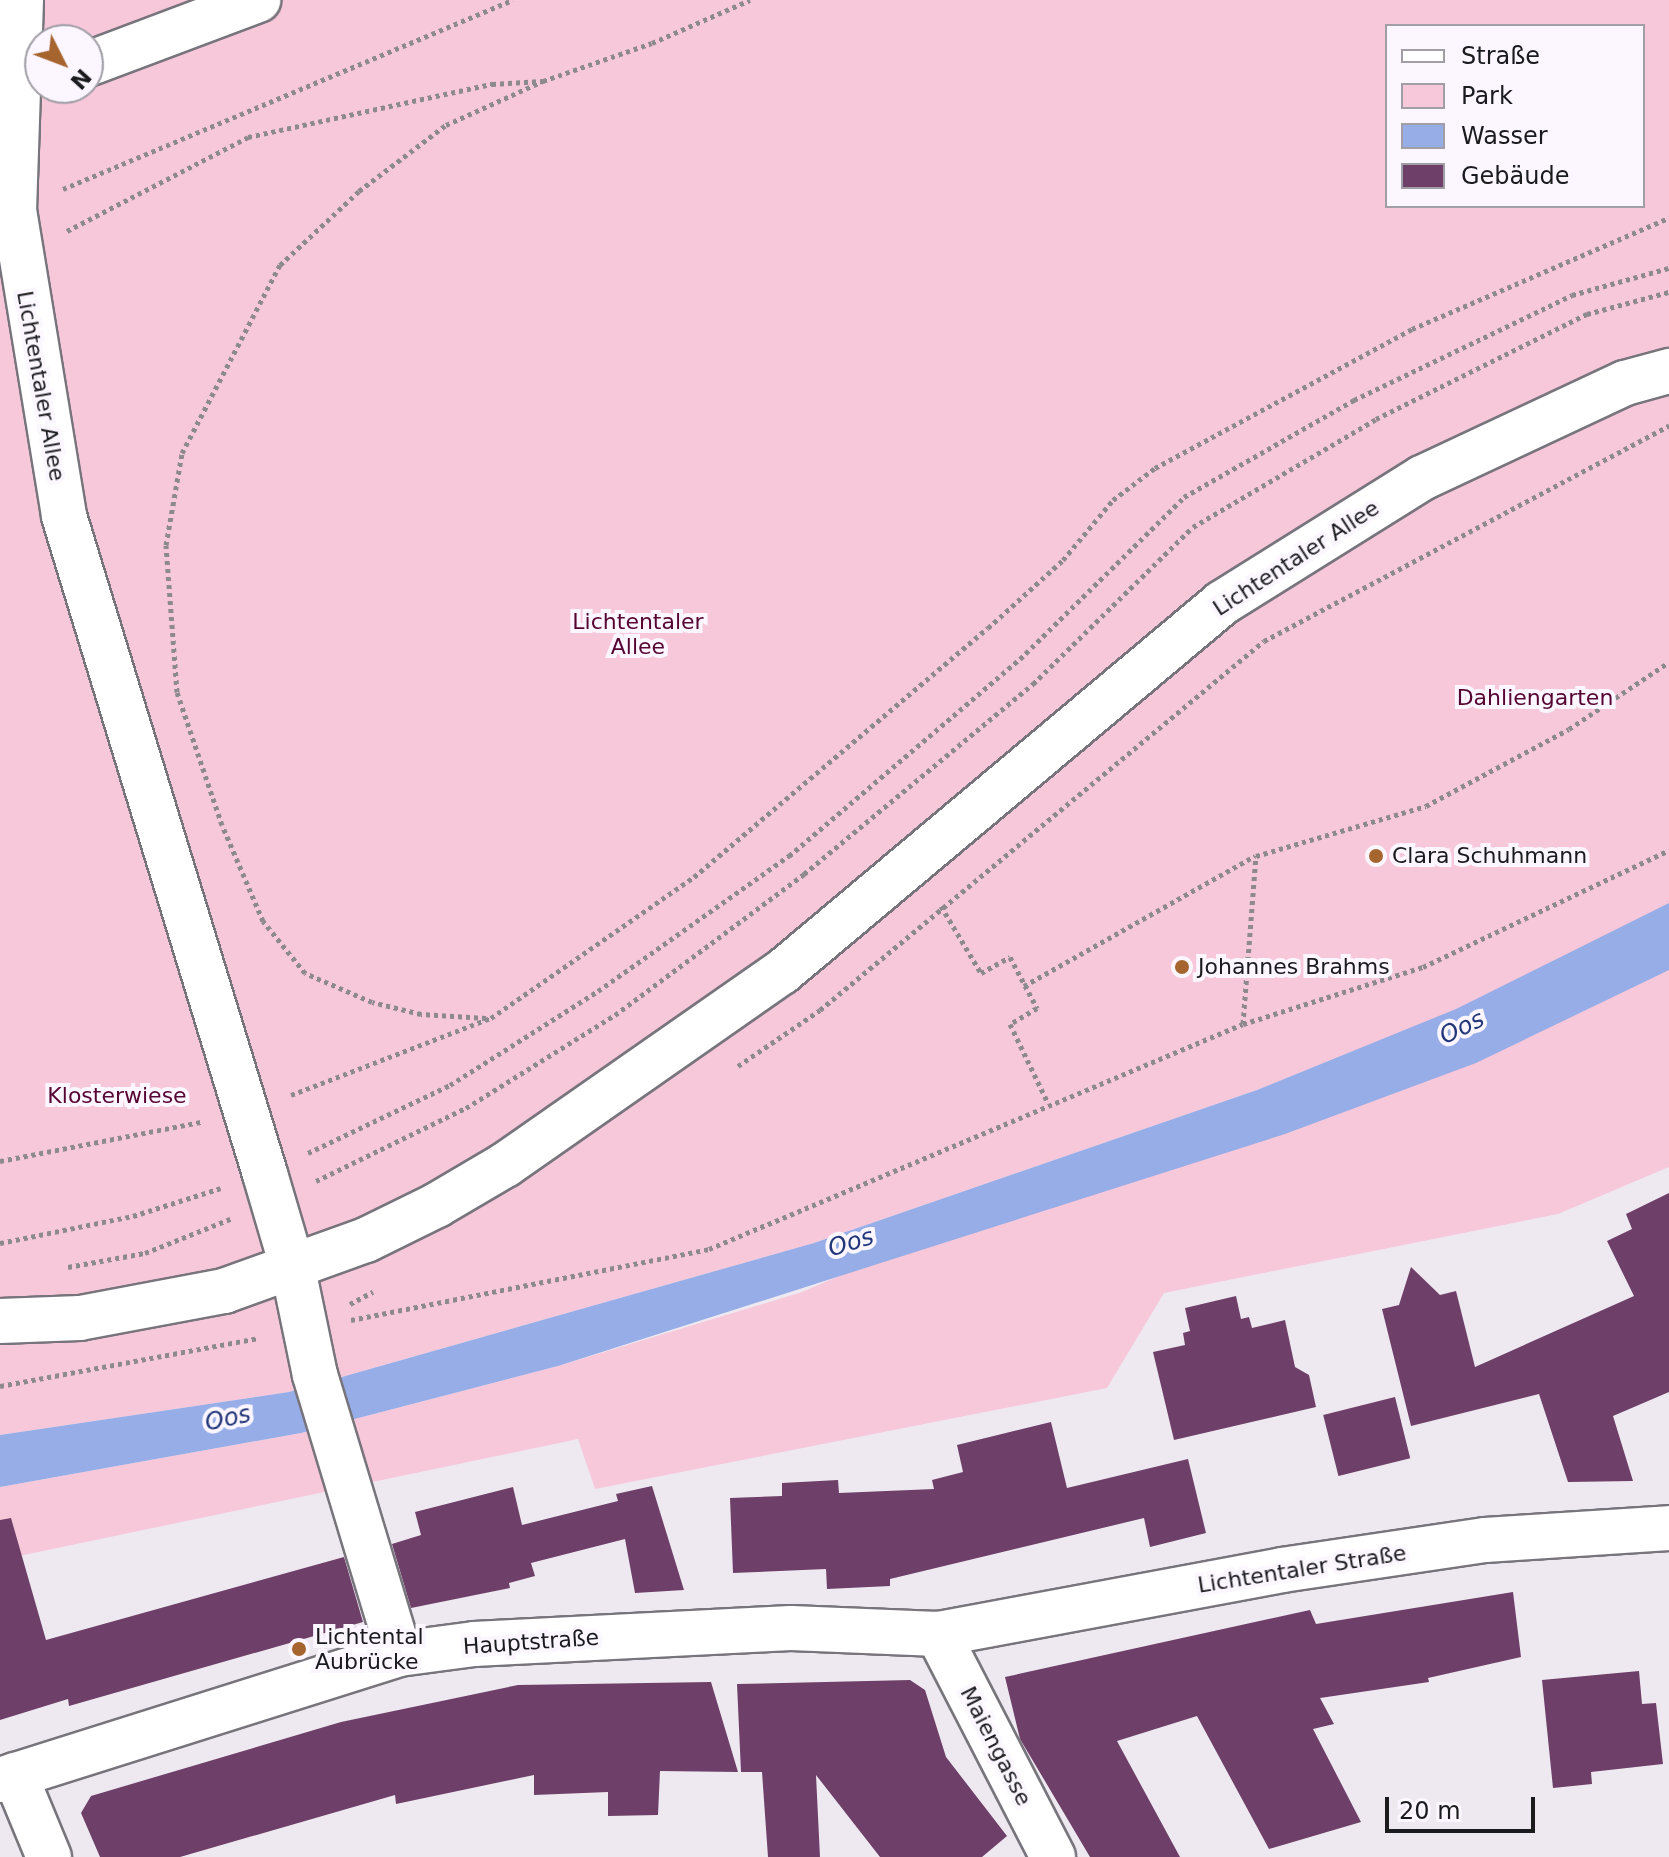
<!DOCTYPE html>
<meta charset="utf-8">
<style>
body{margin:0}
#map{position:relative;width:1669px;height:1857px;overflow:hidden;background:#eee9f1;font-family:"DejaVu Sans",sans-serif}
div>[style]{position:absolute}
.green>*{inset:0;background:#f7c8da}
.water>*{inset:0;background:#96ade7}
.building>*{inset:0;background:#6e3f68;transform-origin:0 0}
.path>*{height:5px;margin-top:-2.5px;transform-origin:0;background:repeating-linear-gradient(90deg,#8d8a8f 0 4px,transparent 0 8px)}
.roads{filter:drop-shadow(2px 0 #78747c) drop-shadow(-2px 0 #78747c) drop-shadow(0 2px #78747c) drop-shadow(0 -2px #78747c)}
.street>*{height:44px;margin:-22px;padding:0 22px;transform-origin:22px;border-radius:22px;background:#fff}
.secondary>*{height:44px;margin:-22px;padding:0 22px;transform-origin:22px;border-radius:22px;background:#fff}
.dots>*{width:22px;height:22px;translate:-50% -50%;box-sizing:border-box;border:4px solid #fbf6ff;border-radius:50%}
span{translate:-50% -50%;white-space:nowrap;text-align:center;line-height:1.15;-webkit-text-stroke:8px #fbf6ff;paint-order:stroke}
.street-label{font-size:22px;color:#1b1a1d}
.park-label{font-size:22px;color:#560533}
.poi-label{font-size:22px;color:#1b1a1d}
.left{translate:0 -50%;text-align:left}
.water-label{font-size:24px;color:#22377a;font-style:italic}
.legend{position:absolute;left:1385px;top:24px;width:260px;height:184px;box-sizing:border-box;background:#fbf6ff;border:2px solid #a19ea5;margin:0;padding:10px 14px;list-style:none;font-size:24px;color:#1b1a1d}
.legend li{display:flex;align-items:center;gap:16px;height:40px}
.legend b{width:40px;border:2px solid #a19ea5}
.north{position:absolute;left:24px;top:24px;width:80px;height:80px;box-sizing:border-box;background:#fbf6ff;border:2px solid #a19ea5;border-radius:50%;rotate:132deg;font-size:22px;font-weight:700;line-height:32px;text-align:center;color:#1b1a1d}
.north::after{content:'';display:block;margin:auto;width:28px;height:36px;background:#a6652f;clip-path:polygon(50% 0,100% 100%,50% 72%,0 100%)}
.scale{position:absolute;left:1385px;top:1797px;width:150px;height:36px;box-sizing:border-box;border:4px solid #1b1a1d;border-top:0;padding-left:10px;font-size:24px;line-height:28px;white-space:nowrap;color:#1b1a1d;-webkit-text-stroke:6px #fbf6ff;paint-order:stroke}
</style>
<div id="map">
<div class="green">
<i style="clip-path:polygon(evenodd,0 0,1669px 0,1669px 1167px,1558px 1214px,1164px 1293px,1107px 1388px,595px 1489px,578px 1439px,0 1560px,0 1487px,301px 1433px,558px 1366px,802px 1292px,1456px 1010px,1257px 1090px,814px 1243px,289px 1392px,0 1435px,0 0,1387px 26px,1643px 26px,1643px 206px,1387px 206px,1387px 26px,0 0,40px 40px,88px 40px,88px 88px,40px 88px,40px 40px)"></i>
</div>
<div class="water">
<i style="clip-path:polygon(1669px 903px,1669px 970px,1476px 1063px,1285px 1134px,558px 1366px,301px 1433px,0 1487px,0 1435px,289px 1392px,814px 1243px,1257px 1090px,1456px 1009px)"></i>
</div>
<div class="building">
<i style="clip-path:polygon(1669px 1193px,1669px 1392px,1613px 1416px,1633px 1481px,1568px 1482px,1539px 1394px,1411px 1426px,1382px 1309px,1399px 1305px,1411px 1267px,1440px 1295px,1456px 1291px,1475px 1367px,1634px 1296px,1607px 1241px,1632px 1229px,1626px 1214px)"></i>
<i style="clip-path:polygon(1236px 1296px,1241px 1319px,1249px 1317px,1252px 1328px,1285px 1320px,1295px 1367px,1309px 1375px,1316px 1407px,1174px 1440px,1153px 1352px,1185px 1345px,1183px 1333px,1190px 1331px,1185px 1308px)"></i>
<i style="left:1395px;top:1397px;width:63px;height:74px;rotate:76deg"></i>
<i style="clip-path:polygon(1051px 1422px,1067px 1488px,1188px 1459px,1206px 1533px,1150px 1547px,1144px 1518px,890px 1579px,890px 1586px,827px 1589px,826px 1569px,733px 1573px,730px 1498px,782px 1496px,782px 1483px,838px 1480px,839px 1493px,934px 1489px,932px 1480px,963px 1472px,957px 1445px)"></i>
<i style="clip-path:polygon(652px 1486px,684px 1590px,635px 1593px,625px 1539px,531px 1563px,535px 1576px,509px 1583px,510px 1588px,411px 1608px,392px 1544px,421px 1535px,415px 1512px,513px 1487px,522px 1525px,618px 1501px,616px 1494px)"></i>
<i style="clip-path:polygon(11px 1518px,46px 1640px,344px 1557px,363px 1622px,69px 1706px,68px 1699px,0 1720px,0 1520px)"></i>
<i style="clip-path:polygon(1513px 1592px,1521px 1657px,1428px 1678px,1429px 1682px,1320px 1698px,1334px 1724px,1313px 1729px,1361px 1822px,1269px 1849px,1197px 1716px,1117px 1741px,1180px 1857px,1090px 1857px,1020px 1739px,1005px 1677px,1310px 1610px,1316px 1624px)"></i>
<i style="clip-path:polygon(1639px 1671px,1642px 1704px,1656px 1703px,1663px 1764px,1591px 1772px,1592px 1784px,1553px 1788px,1542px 1680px)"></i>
<i style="clip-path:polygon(910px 1680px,925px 1690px,946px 1757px,1007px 1836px,982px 1857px,880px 1857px,816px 1775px,820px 1857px,768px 1857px,762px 1772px,741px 1772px,737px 1684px)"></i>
<i style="clip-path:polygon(711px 1682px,738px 1772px,660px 1771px,658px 1815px,608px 1816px,608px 1792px,534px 1795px,534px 1775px,396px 1804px,395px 1795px,180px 1857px,100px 1857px,81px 1813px,91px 1796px,341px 1722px,518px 1685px)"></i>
</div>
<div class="path">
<i style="left:63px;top:189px;width:488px;rotate:-22.8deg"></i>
<i style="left:67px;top:231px;width:204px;rotate:-27.4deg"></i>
<i style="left:248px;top:137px;width:250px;rotate:-12.3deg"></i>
<i style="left:492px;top:84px;width:51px;rotate:-3.4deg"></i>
<i style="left:543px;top:81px;width:115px;rotate:-19.2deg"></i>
<i style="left:652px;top:43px;width:107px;rotate:-23.7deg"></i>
<i style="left:941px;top:906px;width:78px;rotate:59.2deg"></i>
<i style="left:981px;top:973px;width:33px;rotate:-29deg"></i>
<i style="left:1010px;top:957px;width:58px;rotate:62.1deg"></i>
<i style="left:1037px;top:1008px;width:31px;rotate:149deg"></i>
<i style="left:1010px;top:1024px;width:88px;rotate:64.3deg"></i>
<i style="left:1024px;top:986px;width:265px;rotate:-29.4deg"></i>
<i style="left:486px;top:1018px;width:65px;rotate:-176.5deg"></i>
<i style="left:421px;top:1014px;width:50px;rotate:-166.2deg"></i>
<i style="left:372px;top:1002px;width:73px;rotate:-156.6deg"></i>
<i style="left:305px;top:973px;width:67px;rotate:-128.9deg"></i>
<i style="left:263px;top:921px;width:104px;rotate:-113.1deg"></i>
<i style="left:222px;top:825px;width:140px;rotate:-108.7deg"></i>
<i style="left:177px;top:692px;width:147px;rotate:-94.3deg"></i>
<i style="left:166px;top:545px;width:93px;rotate:-80.1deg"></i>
<i style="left:182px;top:453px;width:212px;rotate:-62.5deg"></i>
<i style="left:280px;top:265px;width:108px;rotate:-43.1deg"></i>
<i style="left:359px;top:191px;width:109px;rotate:-37.2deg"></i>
<i style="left:446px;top:125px;width:107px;rotate:-24.4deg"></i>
<i style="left:1243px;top:1024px;width:169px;rotate:-85.6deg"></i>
<i style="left:1256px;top:856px;width:177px;rotate:-16.4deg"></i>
<i style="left:1426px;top:806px;width:162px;rotate:-28.3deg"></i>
<i style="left:1569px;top:729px;width:120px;rotate:-33.8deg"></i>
<i style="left:738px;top:1066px;width:99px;rotate:-34.3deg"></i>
<i style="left:820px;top:1010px;width:577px;rotate:-39.73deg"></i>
<i style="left:1264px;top:641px;width:459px;rotate:-28deg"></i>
<i style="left:291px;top:1095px;width:214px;rotate:-21.1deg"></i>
<i style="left:491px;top:1018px;width:247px;rotate:-34.8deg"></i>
<i style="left:694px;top:877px;width:385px;rotate:-40.3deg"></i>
<i style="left:988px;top:628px;width:101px;rotate:-42.2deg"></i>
<i style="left:1063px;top:560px;width:78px;rotate:-50.2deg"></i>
<i style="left:1113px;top:500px;width:53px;rotate:-37.3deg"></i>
<i style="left:1155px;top:468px;width:292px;rotate:-28.4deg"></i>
<i style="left:1412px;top:329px;width:280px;rotate:-23.4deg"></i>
<i style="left:308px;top:1153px;width:157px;rotate:-25.6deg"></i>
<i style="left:450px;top:1085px;width:175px;rotate:-32.4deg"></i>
<i style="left:598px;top:991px;width:234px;rotate:-35.3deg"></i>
<i style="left:789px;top:856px;width:304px;rotate:-40.5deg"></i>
<i style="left:1020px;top:659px;width:231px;rotate:-44.6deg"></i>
<i style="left:1184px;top:497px;width:196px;rotate:-29.7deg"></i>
<i style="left:1354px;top:400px;width:242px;rotate:-25.7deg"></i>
<i style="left:1572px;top:295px;width:101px;rotate:-15.6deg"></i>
<i style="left:0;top:1161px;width:205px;rotate:-11deg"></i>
<i style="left:316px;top:1181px;width:167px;rotate:-26deg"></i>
<i style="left:466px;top:1108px;width:176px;rotate:-32deg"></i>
<i style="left:615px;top:1015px;width:236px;rotate:-36.7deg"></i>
<i style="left:804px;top:874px;width:298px;rotate:-39.7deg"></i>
<i style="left:1033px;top:684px;width:224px;rotate:-44.5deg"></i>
<i style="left:1193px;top:527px;width:212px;rotate:-30.5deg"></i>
<i style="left:1376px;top:419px;width:236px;rotate:-26.5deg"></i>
<i style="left:1587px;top:314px;width:85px;rotate:-15deg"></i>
<i style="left:0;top:1243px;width:136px;rotate:-11.5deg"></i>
<i style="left:133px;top:1216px;width:92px;rotate:-17.7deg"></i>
<i style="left:68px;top:1267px;width:78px;rotate:-10.3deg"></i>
<i style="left:145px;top:1253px;width:92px;rotate:-21.8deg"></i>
<i style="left:350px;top:1304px;width:26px;rotate:-28deg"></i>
<i style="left:351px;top:1320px;width:365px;rotate:-11.2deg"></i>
<i style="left:709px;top:1249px;width:579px;rotate:-22.85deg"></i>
<i style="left:1243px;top:1024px;width:189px;rotate:-17.6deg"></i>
<i style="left:1423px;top:967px;width:272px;rotate:-25.4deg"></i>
<i style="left:0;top:1386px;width:263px;rotate:-10.5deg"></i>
</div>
<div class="roads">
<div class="street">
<i style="left:21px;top:0;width:210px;rotate:91.9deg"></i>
<i style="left:14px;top:210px;width:310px;rotate:80.7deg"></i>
<i style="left:64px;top:516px;width:688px;rotate:73.01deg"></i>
<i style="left:265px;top:1174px;width:99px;rotate:73.6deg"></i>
<i style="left:293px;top:1269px;width:108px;rotate:78.3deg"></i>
<i style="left:315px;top:1375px;width:291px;rotate:73.2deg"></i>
<i style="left:88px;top:64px;width:182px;rotate:-20.6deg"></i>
<i style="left:0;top:1321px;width:80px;rotate:-2.1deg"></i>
<i style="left:80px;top:1318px;width:147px;rotate:-10.6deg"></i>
<i style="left:224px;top:1291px;width:151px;rotate:-19.8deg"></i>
<i style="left:366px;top:1240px;width:79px;rotate:-26.2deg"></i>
<i style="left:437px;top:1205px;width:79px;rotate:-30.5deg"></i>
<i style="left:505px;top:1165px;width:338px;rotate:-34.9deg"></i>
<i style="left:782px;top:972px;width:574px;rotate:-39.98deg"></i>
<i style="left:1222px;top:603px;width:236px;rotate:-32deg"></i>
<i style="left:1422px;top:478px;width:224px;rotate:-25.1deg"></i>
<i style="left:1625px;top:383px;width:46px;rotate:-15.3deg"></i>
<i style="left:938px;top:1634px;width:251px;rotate:62.7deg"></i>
<i style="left:15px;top:1775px;width:89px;rotate:67.5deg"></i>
</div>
<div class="secondary">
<i style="left:0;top:1780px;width:418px;rotate:-17.5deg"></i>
<i style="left:399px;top:1654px;width:76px;rotate:-7.6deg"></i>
<i style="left:474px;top:1644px;width:317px;rotate:-2.9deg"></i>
<i style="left:791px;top:1628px;width:147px;rotate:2.3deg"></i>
<i style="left:938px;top:1634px;width:350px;rotate:-10.5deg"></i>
<i style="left:1282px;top:1570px;width:205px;rotate:-8.4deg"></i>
<i style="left:1485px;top:1540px;width:184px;rotate:-3.7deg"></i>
</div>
</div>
<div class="dots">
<i style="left:1376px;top:856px;background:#a6652f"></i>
<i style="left:1182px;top:967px;background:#a6652f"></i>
<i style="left:299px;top:1649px;background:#a6652f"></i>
</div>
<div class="street-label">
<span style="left:41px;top:386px;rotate:80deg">Lichtentaler Allee</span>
<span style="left:1296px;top:558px;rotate:-33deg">Lichtentaler Allee</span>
<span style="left:1302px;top:1569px;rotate:-9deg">Lichtentaler Straße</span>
<span style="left:531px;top:1642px;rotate:-4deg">Hauptstraße</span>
<span style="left:996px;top:1746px;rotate:63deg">Maiengasse</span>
</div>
<div class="park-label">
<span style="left:638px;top:634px">Lichtentaler<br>Allee</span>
<span style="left:1535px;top:698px">Dahliengarten</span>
<span style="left:117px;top:1096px">Klosterwiese</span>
</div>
<div class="poi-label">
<span class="left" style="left:1392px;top:856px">Clara Schuhmann</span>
<span class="left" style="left:1198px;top:967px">Johannes Brahms</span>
<span class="left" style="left:315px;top:1649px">Lichtental<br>Aubrücke</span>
</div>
<div class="water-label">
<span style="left:1462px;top:1028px;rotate:-26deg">Oos</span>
<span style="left:851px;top:1243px;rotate:-17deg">Oos</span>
<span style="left:228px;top:1419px;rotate:-12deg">Oos</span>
</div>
<ul class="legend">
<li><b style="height:10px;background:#fff"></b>Straße</li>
<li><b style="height:22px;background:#f7c8da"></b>Park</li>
<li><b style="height:22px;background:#96ade7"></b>Wasser</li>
<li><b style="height:22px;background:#6e3f68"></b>Gebäude</li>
</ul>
<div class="north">N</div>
<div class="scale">20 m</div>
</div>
